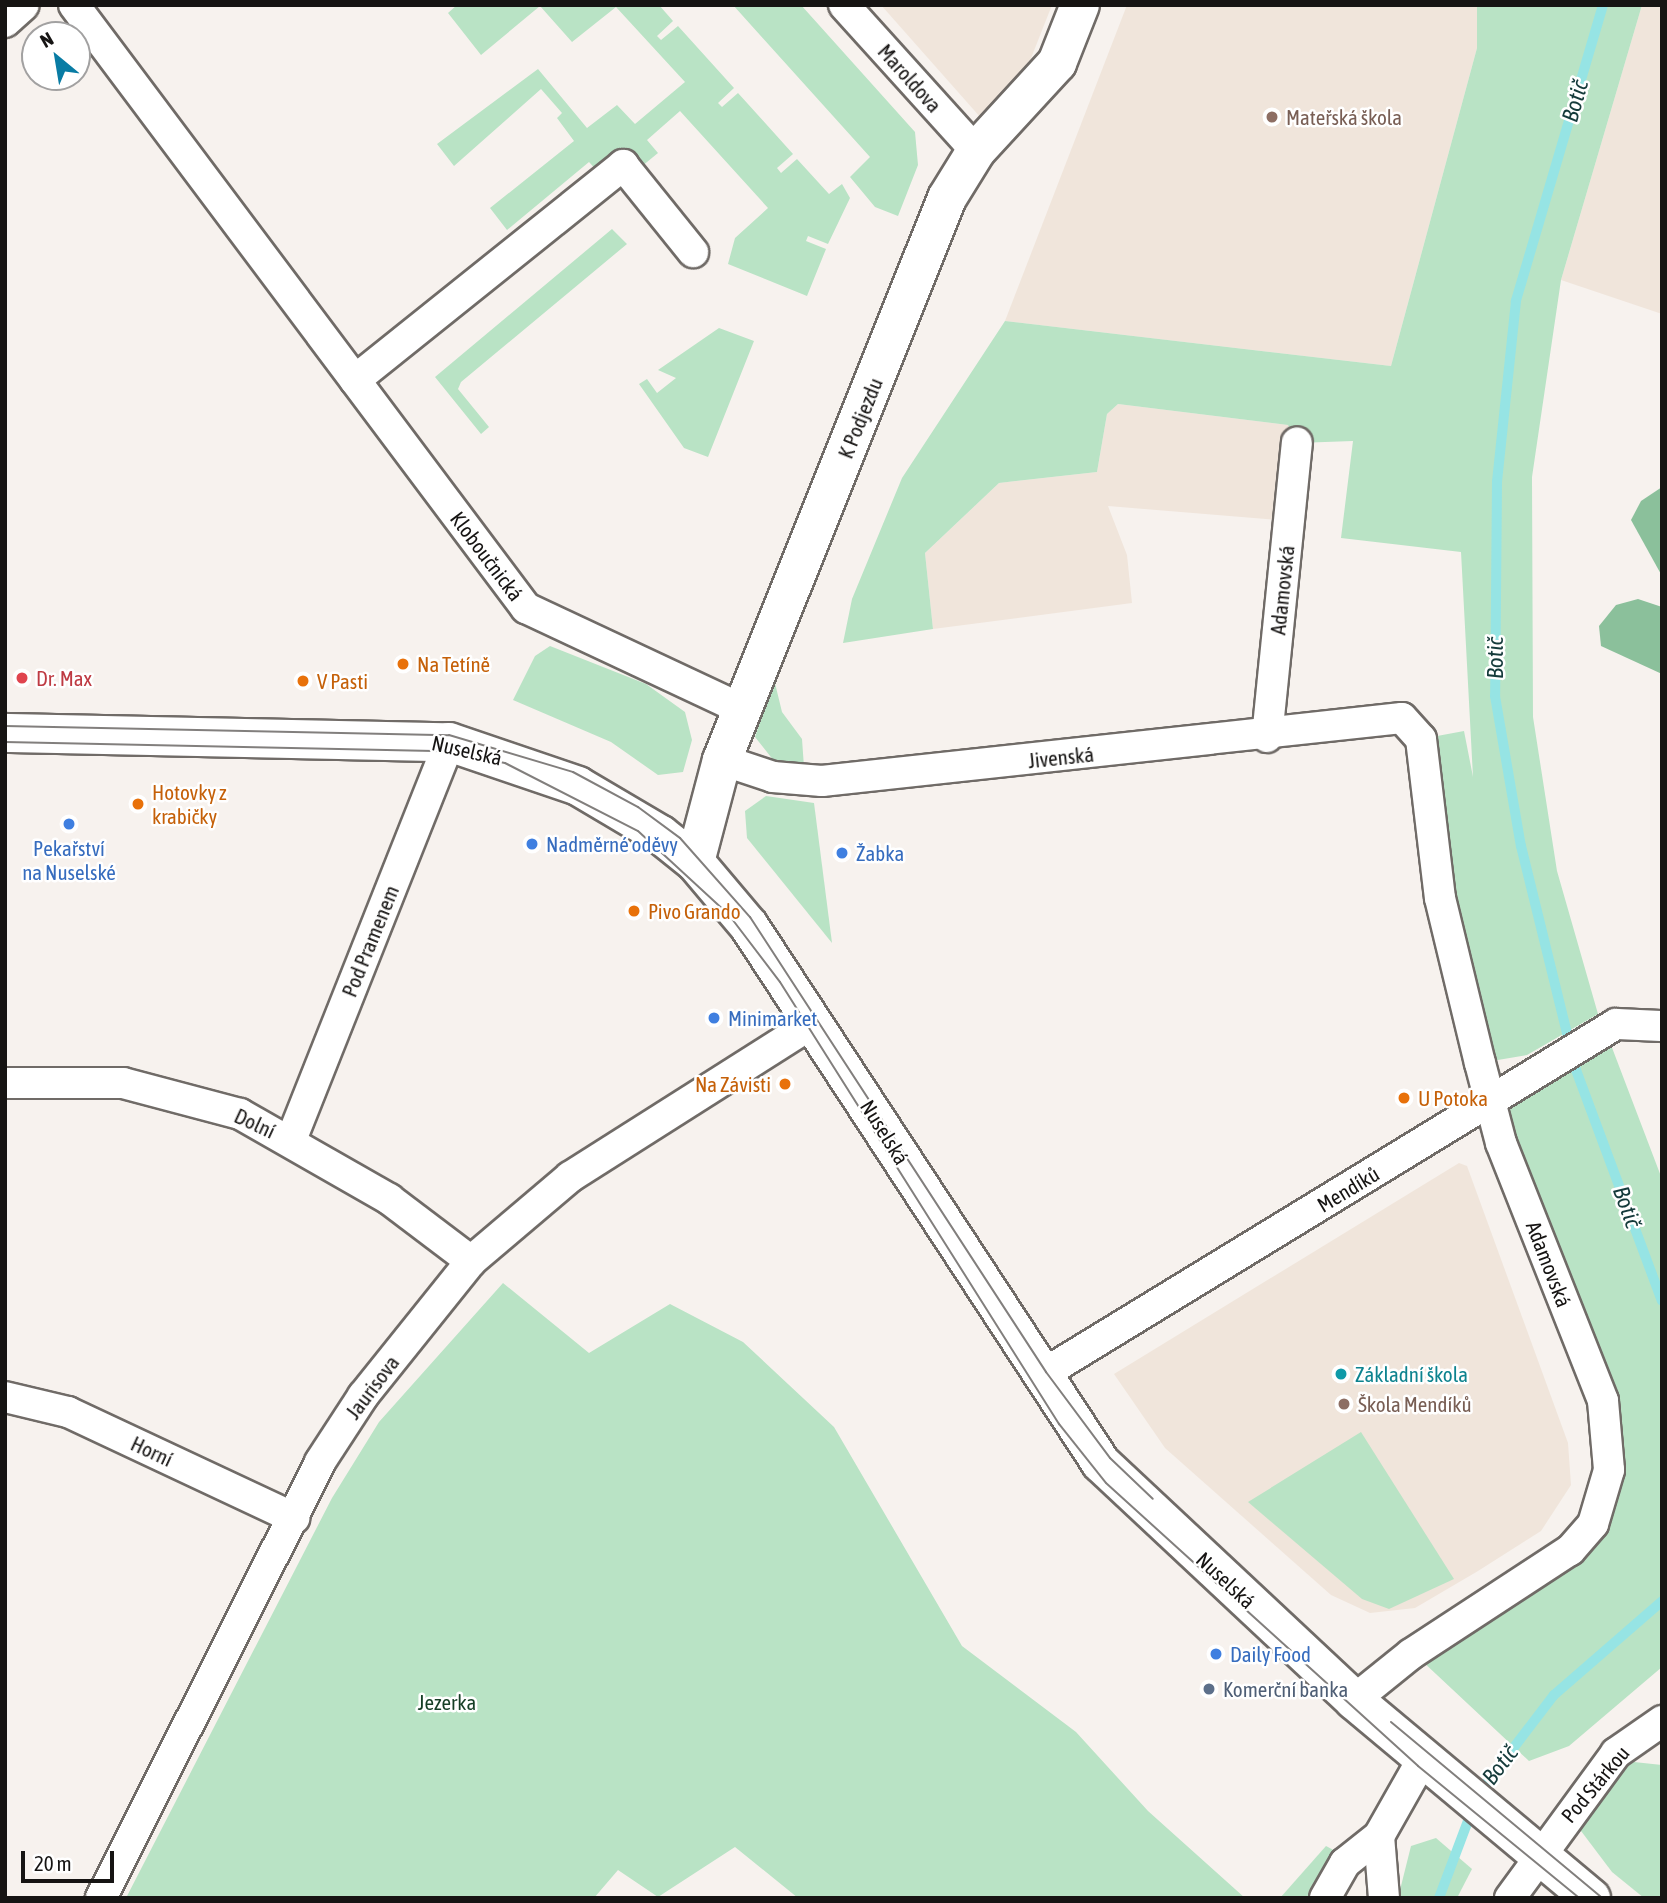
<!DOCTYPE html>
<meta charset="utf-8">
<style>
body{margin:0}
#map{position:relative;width:1667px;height:1903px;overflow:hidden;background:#f7f2ee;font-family:"Asap Condensed",sans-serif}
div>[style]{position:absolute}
.built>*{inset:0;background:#f0e5db}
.green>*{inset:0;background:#b9e3c5}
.forest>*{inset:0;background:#8bc09b}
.stream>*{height:10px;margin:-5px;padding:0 5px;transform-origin:5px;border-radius:5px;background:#96e4e4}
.roads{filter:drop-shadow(2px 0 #706b67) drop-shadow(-2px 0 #706b67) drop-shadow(0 2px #706b67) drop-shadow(0 -2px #706b67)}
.street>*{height:30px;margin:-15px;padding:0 15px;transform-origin:15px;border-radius:15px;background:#fff}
.secondary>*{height:38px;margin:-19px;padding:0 19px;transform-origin:19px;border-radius:19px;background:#fff}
.tram>*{height:2px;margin:-1px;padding:0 1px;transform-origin:1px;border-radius:1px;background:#827f7d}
.dots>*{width:19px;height:19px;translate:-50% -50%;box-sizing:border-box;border:4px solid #fff;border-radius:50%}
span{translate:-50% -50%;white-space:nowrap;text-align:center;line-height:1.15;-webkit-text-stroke:5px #fff;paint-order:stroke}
.street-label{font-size:21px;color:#161413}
.education-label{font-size:21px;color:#785e54}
.left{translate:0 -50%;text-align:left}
.food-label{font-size:21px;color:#c56008}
.right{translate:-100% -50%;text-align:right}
.health-label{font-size:21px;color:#be3a42}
.shop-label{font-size:21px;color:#366cbe}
.culture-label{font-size:21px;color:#0d838f}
.service-label{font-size:21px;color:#4e5e75}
.park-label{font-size:21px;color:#153e25}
.water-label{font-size:23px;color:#153b3b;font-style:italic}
.frame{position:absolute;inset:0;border:7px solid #161413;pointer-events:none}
.north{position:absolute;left:21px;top:21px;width:70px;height:70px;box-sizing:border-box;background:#fff;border:2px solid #a2a1a1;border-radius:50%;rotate:330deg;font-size:19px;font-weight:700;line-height:28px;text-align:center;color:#161413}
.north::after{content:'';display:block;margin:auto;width:24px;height:32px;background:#097ca4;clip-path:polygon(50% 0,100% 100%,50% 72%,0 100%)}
.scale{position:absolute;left:21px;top:1851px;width:93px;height:32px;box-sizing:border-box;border:4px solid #161413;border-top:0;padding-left:9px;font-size:21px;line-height:24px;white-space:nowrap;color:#161413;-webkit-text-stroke:5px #fff;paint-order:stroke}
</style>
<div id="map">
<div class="built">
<i style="clip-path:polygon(881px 5px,1052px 5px,1022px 81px,981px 118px)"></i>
<i style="clip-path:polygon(1127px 5px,1477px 5px,1477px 48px,1391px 366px,1005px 321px)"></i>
<i style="clip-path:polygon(1642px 5px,1662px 5px,1662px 314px,1561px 280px)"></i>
<i style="clip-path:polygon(1118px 404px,1288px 425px,1297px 443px,1289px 521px,1108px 506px,1127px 555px,1132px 603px,933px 629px,925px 553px,999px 483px,1097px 472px,1107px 414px)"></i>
<i style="clip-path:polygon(1459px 1163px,1467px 1166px,1568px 1443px,1571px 1485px,1541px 1531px,1478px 1571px,1415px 1608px,1370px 1613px,1331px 1595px,1165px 1448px,1114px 1374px)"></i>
</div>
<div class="green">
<i style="clip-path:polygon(457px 5px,659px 5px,673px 21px,657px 36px,661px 40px,678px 26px,734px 88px,718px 103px,722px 107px,738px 93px,793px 154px,777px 168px,781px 173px,797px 159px,829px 194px,842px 184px,850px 198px,828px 244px,808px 236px,806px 241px,826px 249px,807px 296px,728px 264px,735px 238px,768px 208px,680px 111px,647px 140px,658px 153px,614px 189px,589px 162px,507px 230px,490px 208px,574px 141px,557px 118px,562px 113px,541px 89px,454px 166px,437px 144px,538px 69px,587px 128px,617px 105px,635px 124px,685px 82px,616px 7px,572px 42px,540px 6px,481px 55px,448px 13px)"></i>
<i style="clip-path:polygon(733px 5px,801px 5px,915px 132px,918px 165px,898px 216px,875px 207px,850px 177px,870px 157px)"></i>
<i style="clip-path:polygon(1477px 5px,1642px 5px,1561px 280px,1532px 477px,1533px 717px,1557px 871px,1598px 1014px,1527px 1055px,1480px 1063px,1421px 739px,1464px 731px,1473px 777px,1461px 552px,1341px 538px,1353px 441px,1297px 443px,1288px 425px,1118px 404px,1107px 414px,1097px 472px,999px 483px,925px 553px,933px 629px,843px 643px,852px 599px,902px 478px,1005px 321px,1391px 366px,1477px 48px)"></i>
<i style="clip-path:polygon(612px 229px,627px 244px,461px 382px,458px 389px,489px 427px,481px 434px,435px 377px)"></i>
<i style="clip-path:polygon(719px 328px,754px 341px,708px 457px,684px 448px,639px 384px,647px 379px,657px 393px,676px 378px,658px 370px)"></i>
<i style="clip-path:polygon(550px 646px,646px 684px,685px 712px,692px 740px,683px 772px,658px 775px,611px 742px,513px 700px,535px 656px)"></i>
<i style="clip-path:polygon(774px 679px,782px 712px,802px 739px,804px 767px,774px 761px,755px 737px)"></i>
<i style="clip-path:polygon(766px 796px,814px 803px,832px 943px,747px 838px,745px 811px)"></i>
<i style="clip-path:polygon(1611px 1045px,1662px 1179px,1662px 1667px,1569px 1746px,1529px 1761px,1421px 1660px,1593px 1524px,1603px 1401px,1495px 1122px,1537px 1087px)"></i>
<i style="clip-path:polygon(503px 1283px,589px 1353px,670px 1304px,743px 1342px,834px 1427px,962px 1646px,1076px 1732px,1148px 1811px,1245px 1898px,798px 1898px,735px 1847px,658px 1897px,618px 1870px,594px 1898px,126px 1898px,332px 1498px,379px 1422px)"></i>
<i style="clip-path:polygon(1361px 1432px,1454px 1579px,1389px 1609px,1362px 1599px,1248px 1502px)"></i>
<i style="clip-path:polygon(1634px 1762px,1662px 1765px,1662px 1898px,1644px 1898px,1612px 1872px,1578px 1827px,1622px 1765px)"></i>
<i style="clip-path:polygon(1436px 1838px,1472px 1869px,1457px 1898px,1398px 1898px,1411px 1846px)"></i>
<i style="clip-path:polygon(1326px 1846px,1339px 1853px,1314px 1898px,1280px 1898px)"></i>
</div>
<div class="forest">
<i style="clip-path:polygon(1662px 487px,1662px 576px,1631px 520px,1641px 501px)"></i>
<i style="clip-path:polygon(1638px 599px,1662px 607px,1662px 674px,1601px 646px,1599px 626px,1616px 605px)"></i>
</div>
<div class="stream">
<i style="left:1603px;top:5px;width:309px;rotate:106.4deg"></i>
<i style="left:1516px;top:301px;width:182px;rotate:96deg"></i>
<i style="left:1497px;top:482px;width:214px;rotate:90.5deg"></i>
<i style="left:1495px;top:696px;width:152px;rotate:80.2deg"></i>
<i style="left:1521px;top:846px;width:231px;rotate:76.2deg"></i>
<i style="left:1576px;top:1070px;width:246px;rotate:69.6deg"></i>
<i style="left:1479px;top:1793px;width:123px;rotate:-52.6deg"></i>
<i style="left:1554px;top:1695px;width:143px;rotate:-41deg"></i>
<i style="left:1439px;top:1898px;width:94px;rotate:-69.4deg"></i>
</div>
<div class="roads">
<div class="street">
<i style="left:74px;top:5px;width:754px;rotate:53.15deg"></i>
<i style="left:526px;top:608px;width:238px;rotate:25.1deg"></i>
<i style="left:844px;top:5px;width:197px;rotate:47.9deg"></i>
<i style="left:5px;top:22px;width:25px;rotate:-42deg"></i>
<i style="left:355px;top:380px;width:344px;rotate:-38.7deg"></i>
<i style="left:623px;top:165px;width:112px;rotate:51.2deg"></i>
<i style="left:1267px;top:737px;width:296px;rotate:-84.2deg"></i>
<i style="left:722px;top:760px;width:54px;rotate:18.4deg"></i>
<i style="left:773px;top:777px;width:49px;rotate:4.7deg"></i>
<i style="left:822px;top:781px;width:583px;rotate:-6.2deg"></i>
<i style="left:1402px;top:718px;width:28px;rotate:48deg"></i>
<i style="left:1421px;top:739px;width:160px;rotate:83.2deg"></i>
<i style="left:1440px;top:898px;width:170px;rotate:76.4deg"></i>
<i style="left:1480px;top:1063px;width:83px;rotate:75.3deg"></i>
<i style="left:1501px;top:1143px;width:277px;rotate:68.4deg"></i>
<i style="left:1603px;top:1401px;width:69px;rotate:85deg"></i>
<i style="left:1609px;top:1470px;width:56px;rotate:106.5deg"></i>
<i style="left:1593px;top:1524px;width:35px;rotate:131deg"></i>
<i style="left:1570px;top:1550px;width:190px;rotate:146.8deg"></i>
<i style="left:1411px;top:1654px;width:73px;rotate:141.1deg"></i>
<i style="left:5px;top:1083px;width:118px"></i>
<i style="left:123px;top:1083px;width:121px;rotate:14.8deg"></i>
<i style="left:240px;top:1114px;width:172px;rotate:29.7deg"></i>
<i style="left:389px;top:1199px;width:103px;rotate:37.1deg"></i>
<i style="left:291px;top:1140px;width:428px;rotate:-68.3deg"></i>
<i style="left:1040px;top:1376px;width:675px;rotate:-31.43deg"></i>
<i style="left:1616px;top:1024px;width:46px;rotate:2.5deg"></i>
<i style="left:5px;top:1397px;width:65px;rotate:13.4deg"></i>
<i style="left:68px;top:1412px;width:250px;rotate:25.1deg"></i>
<i style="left:101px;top:1898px;width:488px;rotate:-63.3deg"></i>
<i style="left:320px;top:1462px;width:79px;rotate:-56.9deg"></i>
<i style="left:363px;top:1396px;width:173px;rotate:-51.3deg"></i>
<i style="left:471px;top:1261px;width:130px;rotate:-40.3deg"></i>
<i style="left:570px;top:1177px;width:289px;rotate:-32.4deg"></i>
<i style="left:1325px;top:1898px;width:40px;rotate:-60.3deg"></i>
<i style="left:1345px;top:1863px;width:43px;rotate:-38.5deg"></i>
<i style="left:1384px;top:1898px;width:62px;rotate:-94.6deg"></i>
<i style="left:1379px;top:1836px;width:87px;rotate:-60.5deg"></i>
<i style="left:1510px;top:1898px;width:180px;rotate:-53.8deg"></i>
<i style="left:1616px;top:1753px;width:56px;rotate:-34.8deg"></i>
</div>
<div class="secondary">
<i style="left:5px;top:733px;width:444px;rotate:1.2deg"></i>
<i style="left:449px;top:742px;width:136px;rotate:18.8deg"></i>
<i style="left:578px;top:786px;width:96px;rotate:30.6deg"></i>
<i style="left:661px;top:835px;width:43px;rotate:38.5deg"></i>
<i style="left:695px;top:862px;width:84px;rotate:49.8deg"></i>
<i style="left:749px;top:926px;width:642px;rotate:56.76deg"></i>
<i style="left:1101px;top:1463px;width:347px;rotate:43.1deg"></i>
<i style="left:1354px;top:1700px;width:309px;rotate:39.9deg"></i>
<i style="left:695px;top:862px;width:106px;rotate:-75.2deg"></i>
<i style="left:722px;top:760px;width:605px;rotate:-68.18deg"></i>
<i style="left:947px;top:198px;width:55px;rotate:-58.3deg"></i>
<i style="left:976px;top:151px;width:120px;rotate:-47.4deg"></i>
<i style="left:1057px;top:63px;width:62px;rotate:-68.4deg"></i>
</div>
</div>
<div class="tram">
<i style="left:5px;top:726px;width:444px;rotate:1.2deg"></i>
<i style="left:449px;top:735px;width:129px;rotate:16.6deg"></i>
<i style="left:573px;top:772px;width:74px;rotate:28.3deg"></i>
<i style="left:638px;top:807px;width:52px;rotate:36.4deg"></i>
<i style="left:680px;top:838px;width:106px;rotate:48.5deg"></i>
<i style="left:750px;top:917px;width:543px;rotate:56.95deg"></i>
<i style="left:1046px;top:1372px;width:107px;rotate:53.3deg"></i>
<i style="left:1110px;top:1458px;width:59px;rotate:43.6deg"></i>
<i style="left:5px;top:742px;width:441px;rotate:1.2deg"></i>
<i style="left:446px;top:751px;width:60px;rotate:11.5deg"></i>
<i style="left:505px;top:763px;width:149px;rotate:27.1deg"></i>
<i style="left:638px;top:831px;width:124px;rotate:42.7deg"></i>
<i style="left:729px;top:915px;width:84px;rotate:52.7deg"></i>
<i style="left:780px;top:982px;width:523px;rotate:57.74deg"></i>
<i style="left:1059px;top:1424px;width:75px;rotate:51.5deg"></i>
<i style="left:1106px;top:1483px;width:421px;rotate:42.2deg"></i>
<i style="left:1418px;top:1766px;width:208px;rotate:39.3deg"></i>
<i style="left:1391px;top:1722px;width:275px;rotate:39.8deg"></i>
</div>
<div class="dots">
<i style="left:1272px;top:117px;background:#8d6e63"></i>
<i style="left:403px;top:664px;background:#e8710a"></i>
<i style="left:22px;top:678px;background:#e0444e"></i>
<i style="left:303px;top:681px;background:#e8710a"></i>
<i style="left:138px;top:804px;background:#e8710a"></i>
<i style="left:69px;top:824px;background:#3f7fe0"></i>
<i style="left:532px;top:844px;background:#3f7fe0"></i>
<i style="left:842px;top:853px;background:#3f7fe0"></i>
<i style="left:634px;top:911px;background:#e8710a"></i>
<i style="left:714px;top:1018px;background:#3f7fe0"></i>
<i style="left:785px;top:1084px;background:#e8710a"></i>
<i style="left:1404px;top:1098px;background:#e8710a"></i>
<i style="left:1341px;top:1374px;background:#0f9aa8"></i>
<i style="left:1344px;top:1404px;background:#8d6e63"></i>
<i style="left:1216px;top:1654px;background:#3f7fe0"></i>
<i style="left:1209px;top:1689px;background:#5c6f8a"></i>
</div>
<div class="street-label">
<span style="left:910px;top:78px;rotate:48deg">Maroldova</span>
<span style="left:860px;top:418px;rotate:-68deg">K Podjezdu</span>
<span style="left:487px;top:556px;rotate:53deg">Kloboučnická</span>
<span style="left:1282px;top:590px;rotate:-84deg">Adamovská</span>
<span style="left:467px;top:750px;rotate:13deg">Nuselská</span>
<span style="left:1061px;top:757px;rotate:-6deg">Jivenská</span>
<span style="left:370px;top:941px;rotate:-68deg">Pod Pramenem</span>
<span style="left:255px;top:1123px;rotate:25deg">Dolní</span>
<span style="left:885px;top:1132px;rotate:58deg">Nuselská</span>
<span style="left:1348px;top:1189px;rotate:-31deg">Mendíků</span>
<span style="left:1549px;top:1264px;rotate:69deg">Adamovská</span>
<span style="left:372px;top:1387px;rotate:-53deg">Jaurisova</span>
<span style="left:152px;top:1451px;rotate:25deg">Horní</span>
<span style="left:1226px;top:1580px;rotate:43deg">Nuselská</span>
<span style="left:1595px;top:1784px;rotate:-50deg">Pod Stárkou</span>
</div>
<div class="education-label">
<span class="left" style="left:1286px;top:117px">Mateřská škola</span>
<span class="left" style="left:1358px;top:1404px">Škola Mendíků</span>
</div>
<div class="food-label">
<span class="left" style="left:417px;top:664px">Na Tetíně</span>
<span class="left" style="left:317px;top:681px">V Pasti</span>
<span class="left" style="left:152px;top:804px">Hotovky z<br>krabičky</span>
<span class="left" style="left:648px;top:911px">Pivo Grando</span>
<span class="right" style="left:771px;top:1084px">Na Závisti</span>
<span class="left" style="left:1418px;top:1098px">U Potoka</span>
</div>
<div class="health-label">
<span class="left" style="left:36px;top:678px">Dr. Max</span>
</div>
<div class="shop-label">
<span class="left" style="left:546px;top:844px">Nadměrné oděvy</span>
<span style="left:69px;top:860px">Pekařství<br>na Nuselské</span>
<span class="left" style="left:856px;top:853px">Žabka</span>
<span class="left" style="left:728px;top:1018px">Minimarket</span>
<span class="left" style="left:1230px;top:1654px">Daily Food</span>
</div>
<div class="culture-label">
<span class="left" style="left:1355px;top:1374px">Základní škola</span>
</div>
<div class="service-label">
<span class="left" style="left:1223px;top:1689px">Komerční banka</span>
</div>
<div class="park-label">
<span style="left:447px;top:1702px">Jezerka</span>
</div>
<div class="water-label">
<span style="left:1575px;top:101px;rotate:-74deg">Botič</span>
<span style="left:1495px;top:658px;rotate:-90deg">Botič</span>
<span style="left:1627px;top:1207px;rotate:70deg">Botič</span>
<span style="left:1500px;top:1765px;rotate:-52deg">Botič</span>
</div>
<div class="frame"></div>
<div class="north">N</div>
<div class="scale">20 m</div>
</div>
